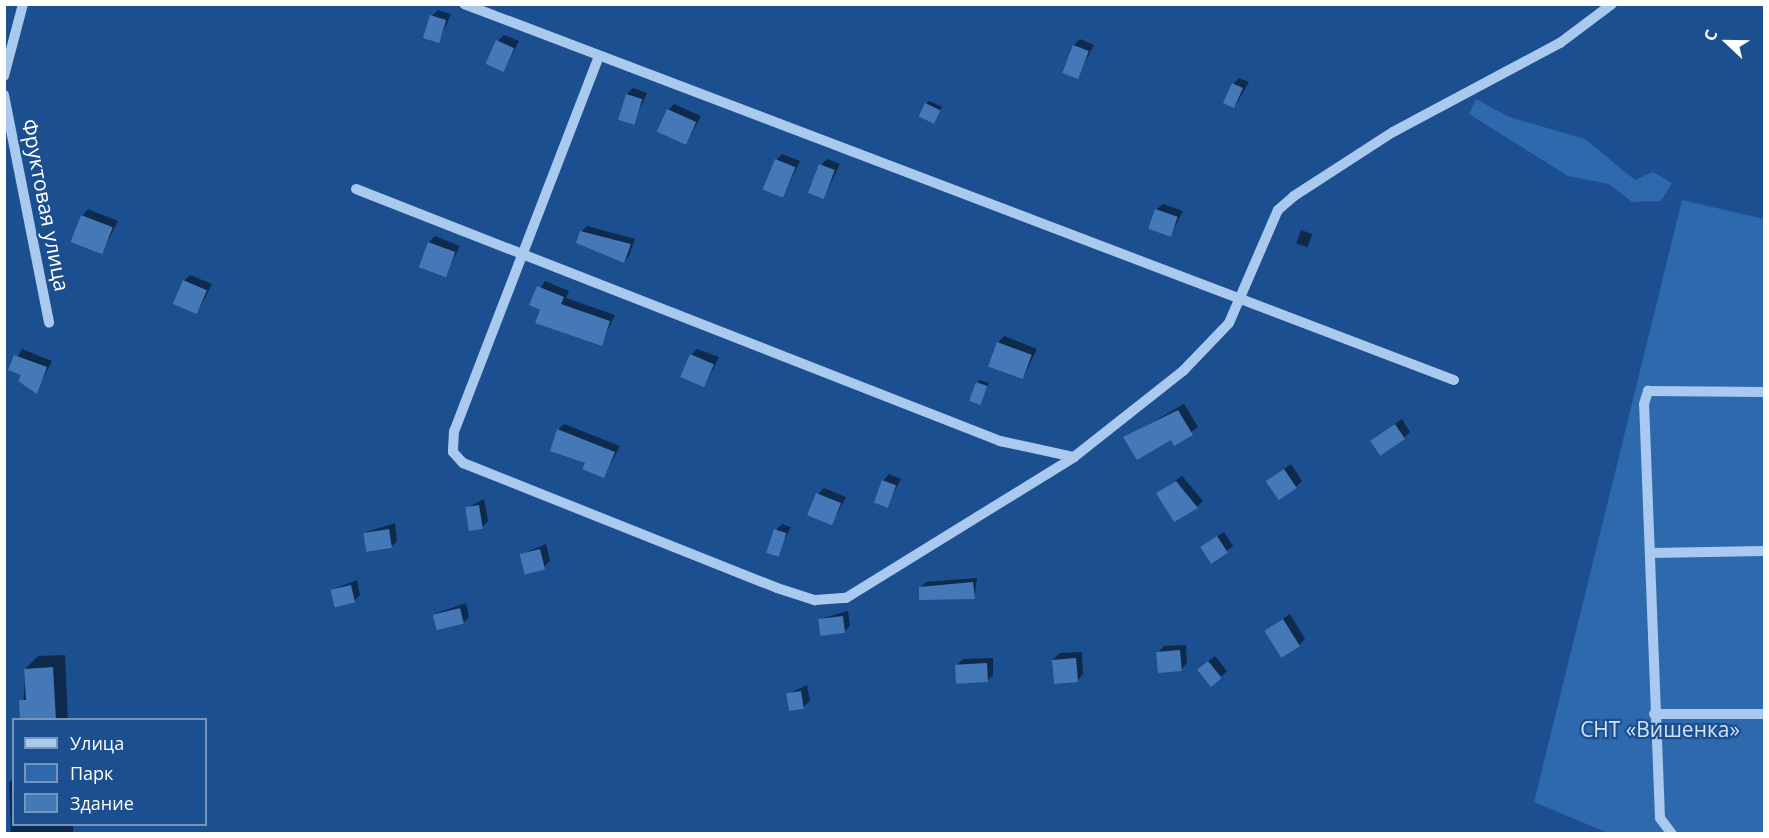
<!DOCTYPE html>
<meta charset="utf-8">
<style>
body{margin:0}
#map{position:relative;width:1769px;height:838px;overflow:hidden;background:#1b4f8f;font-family:"Open Sans",sans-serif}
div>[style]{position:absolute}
.green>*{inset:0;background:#2e69ad}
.shadow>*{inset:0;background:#0007;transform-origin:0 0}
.building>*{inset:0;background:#4478b7;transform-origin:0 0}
.minor>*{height:10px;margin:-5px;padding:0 5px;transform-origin:5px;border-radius:5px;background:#a9c9ee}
span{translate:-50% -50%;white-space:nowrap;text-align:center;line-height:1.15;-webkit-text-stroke:4.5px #1b4f8f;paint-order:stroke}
.street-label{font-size:21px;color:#fff}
.park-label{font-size:21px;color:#cfe3fa}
.frame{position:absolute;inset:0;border:6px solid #fff;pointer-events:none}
.legend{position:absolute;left:12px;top:718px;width:195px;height:108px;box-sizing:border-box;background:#1b4f8f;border:2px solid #7695bc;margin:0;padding:8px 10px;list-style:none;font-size:18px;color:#fff}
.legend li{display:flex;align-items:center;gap:12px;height:30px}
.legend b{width:30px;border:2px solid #7695bc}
.north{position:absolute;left:1697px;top:12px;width:60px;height:60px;-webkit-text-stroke:4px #1b4f8f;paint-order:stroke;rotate:292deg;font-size:16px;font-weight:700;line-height:24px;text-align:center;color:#fff}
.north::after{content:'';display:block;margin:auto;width:21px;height:27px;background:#fff;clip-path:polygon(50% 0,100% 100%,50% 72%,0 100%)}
</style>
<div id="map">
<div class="green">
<i style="clip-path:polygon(1476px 99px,1509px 117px,1585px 139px,1635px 180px,1653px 172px,1672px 183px,1661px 201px,1632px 202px,1609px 184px,1568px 176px,1469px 114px)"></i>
<i style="clip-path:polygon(1682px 200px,1764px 219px,1764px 833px,1608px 833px,1534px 802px)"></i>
</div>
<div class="shadow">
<i style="clip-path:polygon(438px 10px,451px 14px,439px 41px,432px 16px)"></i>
<i style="clip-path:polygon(504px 35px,519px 41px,504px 70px,498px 41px)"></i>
<i style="clip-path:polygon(1080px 39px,1094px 45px,1077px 77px,1074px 45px)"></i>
<i style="clip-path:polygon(1239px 78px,1249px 82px,1235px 106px,1233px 84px)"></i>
<i style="clip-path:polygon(633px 88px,647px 93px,633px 123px,627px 94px)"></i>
<i style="clip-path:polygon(929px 101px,942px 107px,934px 122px,926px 104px)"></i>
<i style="clip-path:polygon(674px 104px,701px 116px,687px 142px,668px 110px)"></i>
<i style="clip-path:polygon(782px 154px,800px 161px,783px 196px,776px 160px)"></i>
<i style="clip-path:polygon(827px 159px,840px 164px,824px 197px,821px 165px)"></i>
<i style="clip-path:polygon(1163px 204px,1183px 211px,1170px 236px,1156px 210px)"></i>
<i style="clip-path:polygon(88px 209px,118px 221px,102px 253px,82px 216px)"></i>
<i style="clip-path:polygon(587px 226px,635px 239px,629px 256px,624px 262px,582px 231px)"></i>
<i style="left:1301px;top:230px;width:12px;height:14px;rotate:20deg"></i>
<i style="clip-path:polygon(435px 236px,460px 246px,445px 275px,429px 242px)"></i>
<i style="clip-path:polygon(190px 275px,212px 284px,197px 313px,184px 281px)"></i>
<i style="clip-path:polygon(545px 281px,569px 291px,566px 298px,615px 315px,601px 344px,531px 305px)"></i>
<i style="clip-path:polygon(1004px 336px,1037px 349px,1023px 378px,998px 343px)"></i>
<i style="clip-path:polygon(22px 349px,52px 361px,36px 392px,23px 374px,10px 369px)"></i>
<i style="clip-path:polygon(697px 349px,719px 357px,705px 385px,691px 355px)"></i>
<i style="clip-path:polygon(979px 380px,989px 383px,979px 402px,977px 382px)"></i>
<i style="clip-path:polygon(1184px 404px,1198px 427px,1175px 444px,1171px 438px,1125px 438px)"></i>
<i style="clip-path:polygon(1402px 419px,1410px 432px,1404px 438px,1372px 440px)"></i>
<i style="clip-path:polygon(564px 424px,620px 446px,604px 476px,558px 430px)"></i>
<i style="clip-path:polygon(1291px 464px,1302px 481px,1296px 487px,1268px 481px)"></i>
<i style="clip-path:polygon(889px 474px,901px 479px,887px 505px,883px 481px)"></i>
<i style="clip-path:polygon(1182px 476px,1203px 501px,1197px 507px,1158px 493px)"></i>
<i style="clip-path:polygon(824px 488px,846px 497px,832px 523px,818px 494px)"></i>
<i style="clip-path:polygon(484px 499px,488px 521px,482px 527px,467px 508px)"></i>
<i style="clip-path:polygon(395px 523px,397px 541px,391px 547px,364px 533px)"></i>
<i style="clip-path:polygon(782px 524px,791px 527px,776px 555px,776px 530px)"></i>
<i style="left:1224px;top:532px;width:17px;height:26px;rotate:57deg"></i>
<i style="clip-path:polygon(546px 544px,550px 561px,544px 567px,522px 554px)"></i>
<i style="clip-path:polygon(977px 578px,974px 598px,921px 587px,926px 582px)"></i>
<i style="clip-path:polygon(357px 580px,360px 595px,354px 601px,331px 590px)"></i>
<i style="clip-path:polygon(466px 603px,469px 617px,463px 623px,434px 614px)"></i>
<i style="clip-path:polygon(848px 611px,850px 626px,844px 632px,820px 619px)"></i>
<i style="clip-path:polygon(1290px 614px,1305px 639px,1299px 645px,1266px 630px)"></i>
<i style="clip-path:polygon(1186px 645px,1187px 663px,1181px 670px,1158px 653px,1164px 646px)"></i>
<i style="clip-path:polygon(1082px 652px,1083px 674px,1077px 681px,1053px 659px,1060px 653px)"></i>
<i style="clip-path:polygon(65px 655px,68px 720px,23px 720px,25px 669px,38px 656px)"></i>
<i style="clip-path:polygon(1215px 656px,1227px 671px,1221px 677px,1205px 664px)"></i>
<i style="clip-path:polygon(993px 658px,993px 675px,987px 681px,957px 665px,963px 659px)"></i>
<i style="clip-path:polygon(807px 685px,810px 701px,803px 707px,788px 694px)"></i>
<i style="clip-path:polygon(14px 778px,14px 824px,73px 824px,73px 834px,11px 834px,9px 782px)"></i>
</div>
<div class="building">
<i style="left:430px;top:15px;width:17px;height:24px;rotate:17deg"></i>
<i style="left:496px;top:40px;width:20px;height:26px;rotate:24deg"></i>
<i style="left:1073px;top:45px;width:17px;height:30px;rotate:21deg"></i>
<i style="left:1232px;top:83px;width:12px;height:22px;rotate:24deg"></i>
<i style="left:626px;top:94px;width:17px;height:27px;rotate:17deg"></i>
<i style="left:925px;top:103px;width:17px;height:15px;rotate:25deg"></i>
<i style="left:667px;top:109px;width:32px;height:25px;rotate:24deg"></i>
<i style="left:775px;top:159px;width:22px;height:33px;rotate:22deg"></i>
<i style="left:819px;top:164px;width:17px;height:31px;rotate:21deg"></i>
<i style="left:1155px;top:209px;width:24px;height:21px;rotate:19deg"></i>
<i style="left:81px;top:215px;width:34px;height:29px;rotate:21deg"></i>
<i style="clip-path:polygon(580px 231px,631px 244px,624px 263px,576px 243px)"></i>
<i style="left:428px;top:242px;width:29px;height:27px;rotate:20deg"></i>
<i style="left:183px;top:280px;width:26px;height:26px;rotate:23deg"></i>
<i style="clip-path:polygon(537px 286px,564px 297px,561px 304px,610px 321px,602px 346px,535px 323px,540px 310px,529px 305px)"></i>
<i style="left:997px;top:342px;width:37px;height:26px;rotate:20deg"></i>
<i style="left:690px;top:354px;width:26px;height:25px;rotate:23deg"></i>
<i style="clip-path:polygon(14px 355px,47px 367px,37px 394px,18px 381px,21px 375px,8px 370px)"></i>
<i style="left:976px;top:382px;width:12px;height:20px;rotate:20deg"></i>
<i style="clip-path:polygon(1178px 410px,1193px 435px,1174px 446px,1171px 440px,1137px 460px,1123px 437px)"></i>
<i style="left:1395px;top:424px;width:18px;height:30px;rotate:56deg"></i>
<i style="clip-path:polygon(557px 429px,615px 452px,604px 478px,582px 469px,585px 463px,550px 451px)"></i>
<i style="left:1284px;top:469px;width:23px;height:22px;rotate:56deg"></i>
<i style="left:882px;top:480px;width:15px;height:24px;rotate:20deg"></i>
<i style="clip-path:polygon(1176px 481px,1198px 508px,1174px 522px,1156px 493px)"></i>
<i style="left:816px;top:493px;width:27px;height:24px;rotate:22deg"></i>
<i style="left:479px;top:505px;width:24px;height:14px;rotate:81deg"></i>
<i style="left:389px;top:529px;width:19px;height:26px;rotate:81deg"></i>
<i style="left:774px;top:529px;width:13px;height:25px;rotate:18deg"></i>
<i style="left:1217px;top:536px;width:20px;height:20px;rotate:57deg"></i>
<i style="left:540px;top:549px;width:21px;height:21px;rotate:76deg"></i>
<i style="clip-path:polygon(973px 582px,975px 599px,919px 600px,919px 587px)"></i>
<i style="left:351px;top:585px;width:18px;height:21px;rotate:77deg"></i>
<i style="left:460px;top:608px;width:16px;height:28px;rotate:76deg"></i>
<i style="left:843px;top:616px;width:17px;height:25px;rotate:83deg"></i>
<i style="left:1283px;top:619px;width:32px;height:22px;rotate:58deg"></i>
<i style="left:1180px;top:650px;width:21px;height:24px;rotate:85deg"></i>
<i style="left:1076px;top:658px;width:24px;height:24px;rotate:85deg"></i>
<i style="left:1208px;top:661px;width:22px;height:14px;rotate:51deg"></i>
<i style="left:987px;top:663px;width:19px;height:32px;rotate:87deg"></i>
<i style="clip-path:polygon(53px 667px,56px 720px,20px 720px,19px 700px,26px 700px,24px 669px)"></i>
<i style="left:801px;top:691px;width:18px;height:15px;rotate:81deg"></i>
</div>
<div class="minor">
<i style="left:464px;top:4px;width:1059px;rotate:20.8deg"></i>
<i style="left:599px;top:56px;width:402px;rotate:111.1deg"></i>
<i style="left:454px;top:431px;width:21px;rotate:93deg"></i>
<i style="left:453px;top:452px;width:15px;rotate:48deg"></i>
<i style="left:463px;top:463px;width:338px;rotate:21.7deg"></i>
<i style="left:777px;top:588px;width:40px;rotate:18deg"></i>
<i style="left:815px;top:600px;width:31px;rotate:-4deg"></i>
<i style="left:846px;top:598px;width:268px;rotate:-31.7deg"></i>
<i style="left:1074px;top:457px;width:139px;rotate:-38.3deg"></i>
<i style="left:1183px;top:371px;width:66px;rotate:-46.2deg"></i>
<i style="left:1229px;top:323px;width:123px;rotate:-66.6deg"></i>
<i style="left:1278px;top:210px;width:21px;rotate:-41deg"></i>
<i style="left:1294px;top:196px;width:118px;rotate:-32.9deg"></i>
<i style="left:1393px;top:132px;width:189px;rotate:-28.1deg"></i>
<i style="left:1560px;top:43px;width:65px;rotate:-36.9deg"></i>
<i style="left:4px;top:76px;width:74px;rotate:-75.2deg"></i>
<i style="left:4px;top:95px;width:232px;rotate:78.8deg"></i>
<i style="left:356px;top:189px;width:692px;rotate:21.37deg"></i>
<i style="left:1000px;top:441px;width:76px;rotate:12.2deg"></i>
<i style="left:1651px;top:553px;width:113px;rotate:-1deg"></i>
<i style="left:1654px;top:714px;width:110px"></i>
<i style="left:1672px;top:834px;width:20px;rotate:-127deg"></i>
<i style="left:1660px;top:818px;width:414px;rotate:-92.2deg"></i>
<i style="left:1644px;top:404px;width:14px;rotate:-73deg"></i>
<i style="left:1648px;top:391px;width:116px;rotate:0.5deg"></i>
</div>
<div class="street-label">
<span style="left:46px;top:205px;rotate:79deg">Фруктовая улица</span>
</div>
<div class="park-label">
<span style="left:1660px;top:729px">СНТ «Вишенка»</span>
</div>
<div class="frame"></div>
<ul class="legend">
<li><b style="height:8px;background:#a9c9ee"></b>Улица</li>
<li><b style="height:16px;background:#2e69ad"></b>Парк</li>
<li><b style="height:16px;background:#4478b7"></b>Здание</li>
</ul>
<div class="north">С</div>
</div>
